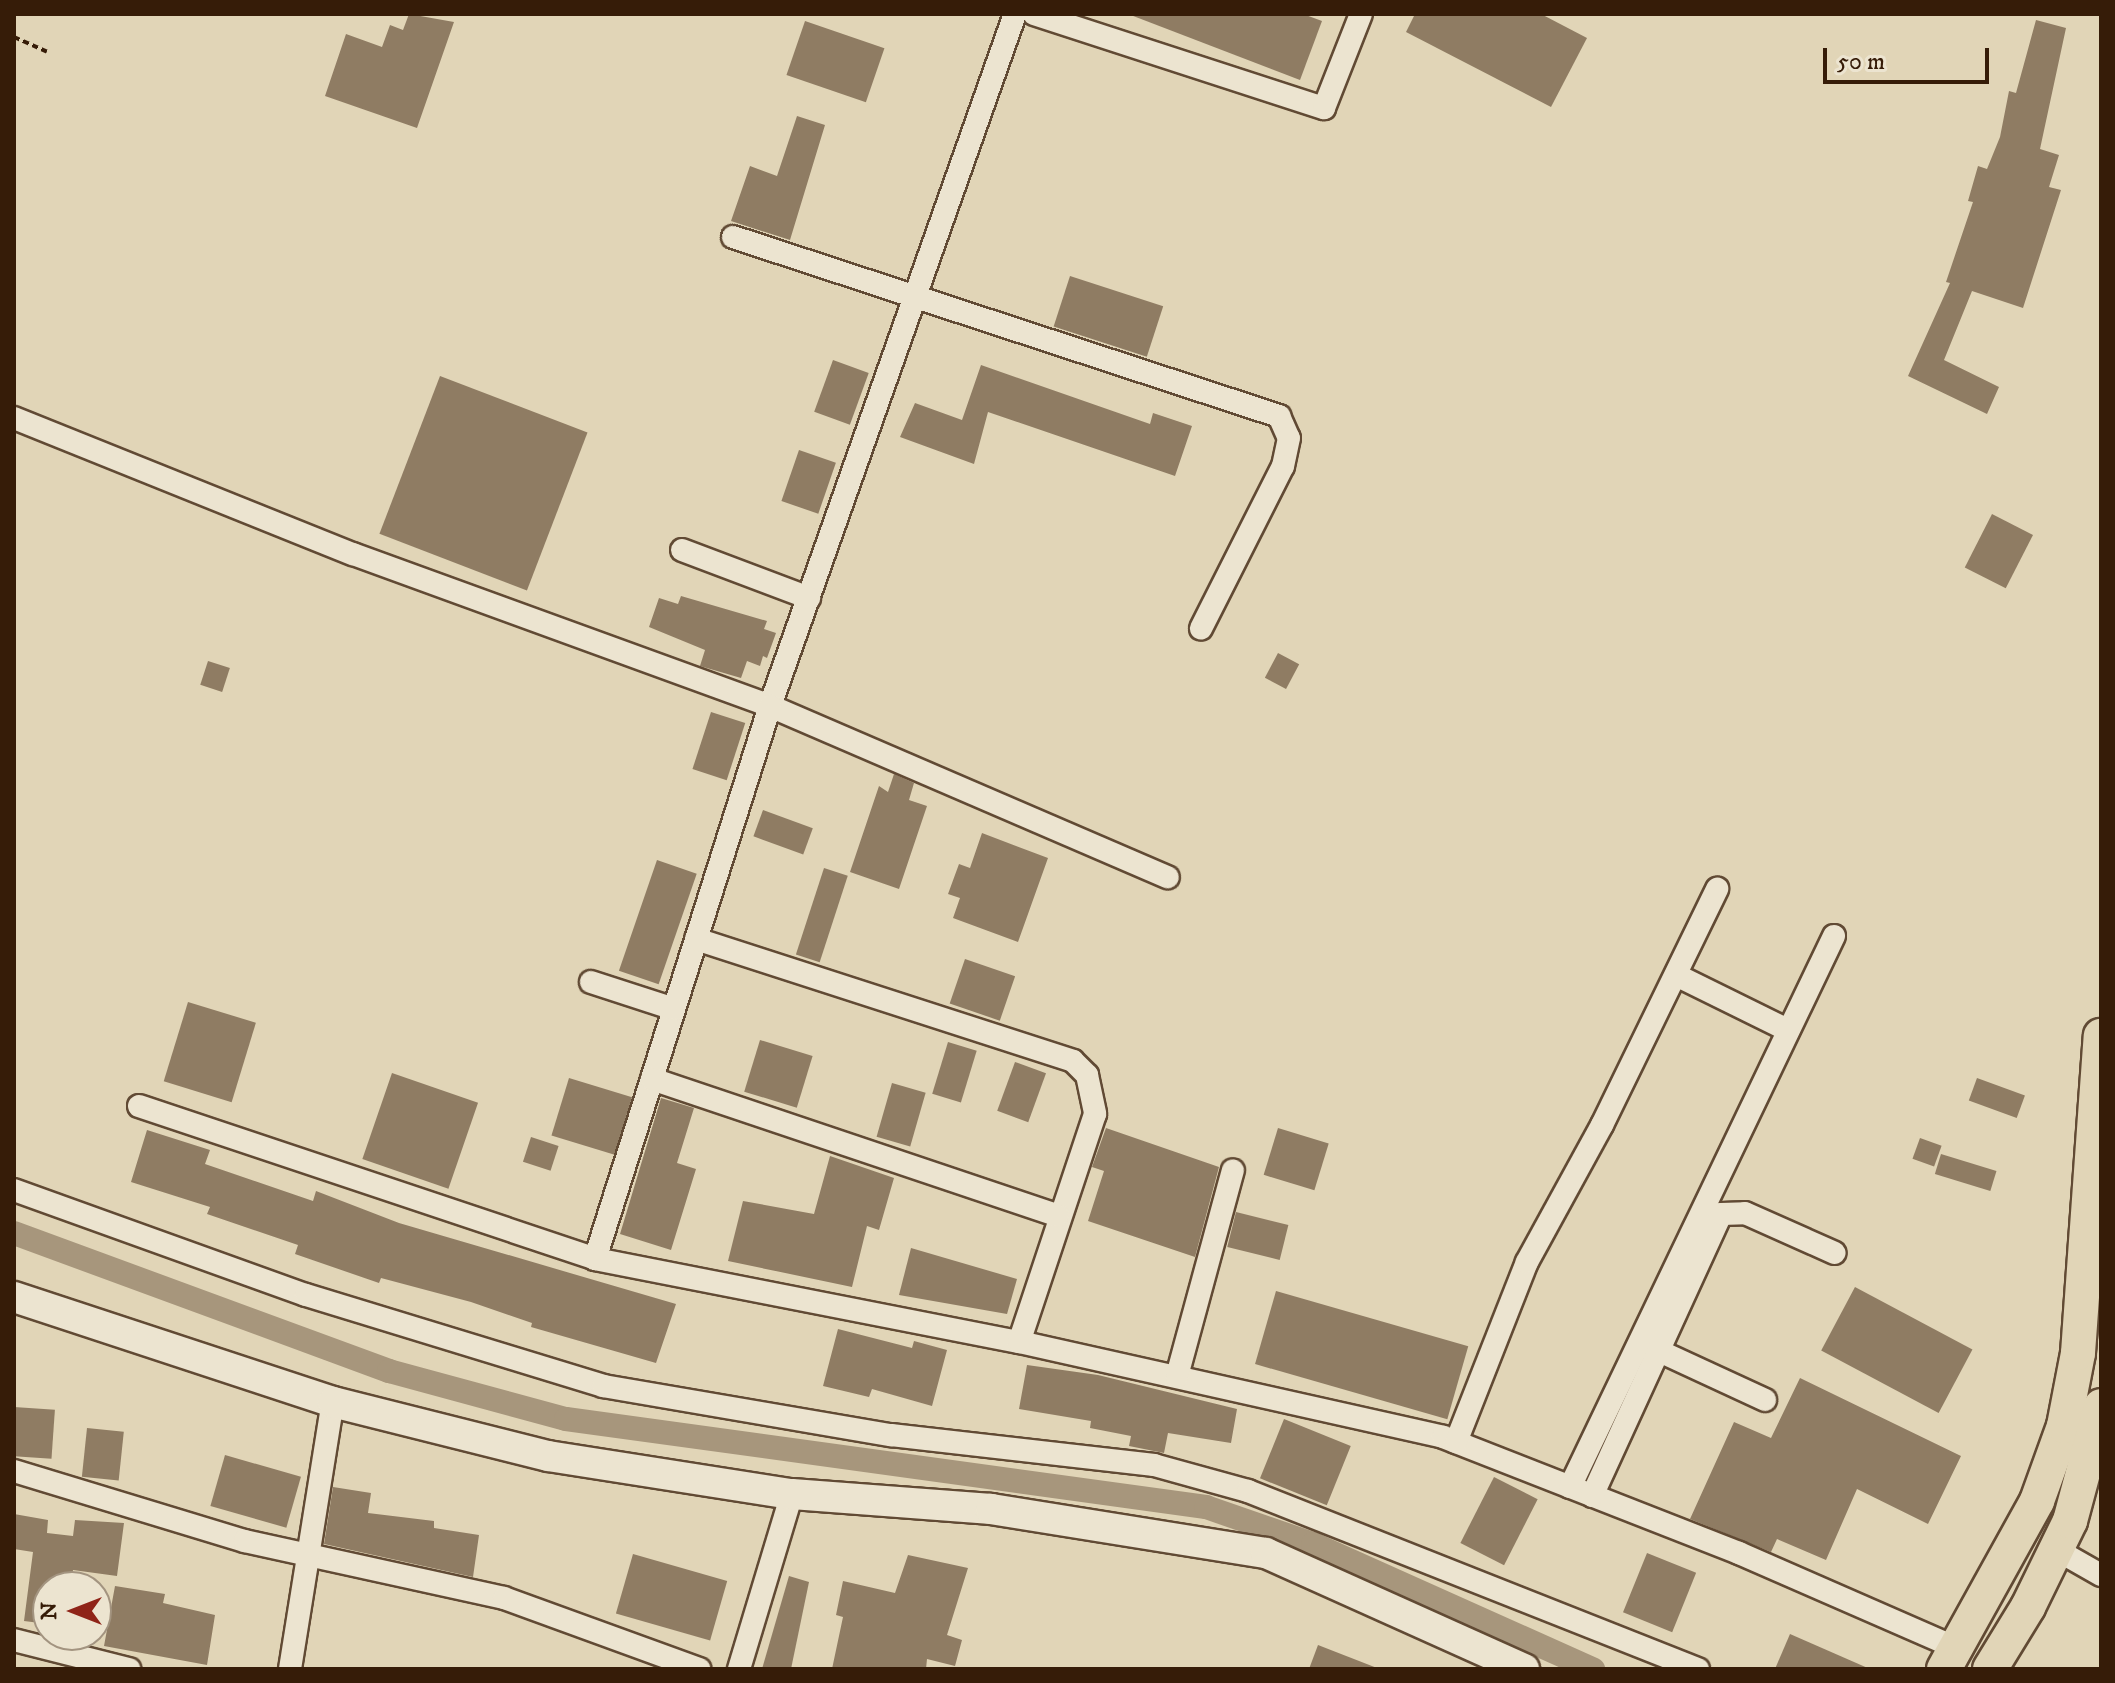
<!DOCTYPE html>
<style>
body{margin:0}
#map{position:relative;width:2115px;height:1683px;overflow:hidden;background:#e1d5b7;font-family:"IM FELL DW Pica",serif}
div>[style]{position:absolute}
.canal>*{height:24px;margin:-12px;padding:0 12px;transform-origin:12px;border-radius:12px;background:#a7967c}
.building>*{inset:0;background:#8f7c63;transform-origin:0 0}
.path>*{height:4px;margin-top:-2px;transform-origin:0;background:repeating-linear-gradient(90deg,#361c08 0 6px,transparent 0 10px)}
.roads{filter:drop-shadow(2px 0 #614a34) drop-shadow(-2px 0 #614a34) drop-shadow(0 2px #614a34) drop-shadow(0 -2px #614a34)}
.street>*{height:22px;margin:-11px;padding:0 11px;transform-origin:11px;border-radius:11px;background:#ece4d0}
.secondary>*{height:30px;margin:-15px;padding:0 15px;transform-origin:15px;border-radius:15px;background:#ece4d0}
.primary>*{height:34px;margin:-17px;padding:0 17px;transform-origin:17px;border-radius:17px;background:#e1d5b7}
span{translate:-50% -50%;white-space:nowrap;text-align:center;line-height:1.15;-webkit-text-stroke:6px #ece4d0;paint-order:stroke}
.frame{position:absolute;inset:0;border:16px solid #361c08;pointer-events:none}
.north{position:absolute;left:32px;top:1571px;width:80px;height:80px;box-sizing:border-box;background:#ece4d0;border:2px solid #a39480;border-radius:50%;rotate:270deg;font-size:22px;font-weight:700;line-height:32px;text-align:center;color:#361c08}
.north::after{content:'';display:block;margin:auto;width:28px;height:36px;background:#8f2418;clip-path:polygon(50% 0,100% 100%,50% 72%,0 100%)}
.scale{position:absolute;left:1823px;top:48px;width:166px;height:36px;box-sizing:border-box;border:4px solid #361c08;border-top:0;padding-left:10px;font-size:24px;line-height:28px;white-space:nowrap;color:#361c08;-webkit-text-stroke:6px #ece4d0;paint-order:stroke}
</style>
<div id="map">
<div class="canal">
<i style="left:14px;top:1233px;width:400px;rotate:20.2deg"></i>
<i style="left:389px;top:1371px;width:183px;rotate:15.2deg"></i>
<i style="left:566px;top:1419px;width:646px;rotate:7.83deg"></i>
<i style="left:1206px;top:1507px;width:113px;rotate:19.1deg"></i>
<i style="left:1313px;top:1544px;width:307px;rotate:24.1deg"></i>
</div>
<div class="building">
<i style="clip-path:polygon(409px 14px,454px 22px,417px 128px,325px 96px,346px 34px,382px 47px,390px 25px,403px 30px)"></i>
<i style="clip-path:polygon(1128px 14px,1303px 14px,1322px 21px,1300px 80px)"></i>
<i style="clip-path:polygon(1415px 14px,1541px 14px,1587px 38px,1551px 107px,1406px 32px)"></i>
<i style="clip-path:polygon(2036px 20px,2066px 28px,2040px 149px,2059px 155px,2049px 187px,2061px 190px,2023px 308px,1972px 291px,1944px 360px,1999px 387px,1987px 414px,1908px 376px,1950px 283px,1946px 282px,1973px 202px,1968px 201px,1978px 166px,1987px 169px,2000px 137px,2009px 91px,2016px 93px)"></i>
<i style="left:805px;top:21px;width:84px;height:57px;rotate:19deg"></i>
<i style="clip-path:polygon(797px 116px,825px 125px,790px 240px,731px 221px,750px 166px,777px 176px)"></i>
<i style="left:1070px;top:276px;width:98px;height:53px;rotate:18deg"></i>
<i style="left:833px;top:360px;width:38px;height:55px;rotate:20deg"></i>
<i style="clip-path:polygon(981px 365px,1150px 424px,1153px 413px,1192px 426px,1175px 476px,988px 412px,974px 464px,900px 437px,915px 403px,962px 420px)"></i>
<i style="left:440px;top:376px;width:158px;height:169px;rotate:21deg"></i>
<i style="left:799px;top:450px;width:39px;height:54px;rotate:19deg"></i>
<i style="left:1992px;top:514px;width:46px;height:60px;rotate:27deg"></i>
<i style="clip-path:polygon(681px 596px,767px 621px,764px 629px,776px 633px,767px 658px,763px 656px,760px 666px,747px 661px,741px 678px,700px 666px,705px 650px,649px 627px,659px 598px,678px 604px)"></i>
<i style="left:1278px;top:653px;width:24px;height:28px;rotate:28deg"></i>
<i style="left:208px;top:661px;width:23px;height:25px;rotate:18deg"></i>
<i style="left:711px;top:712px;width:36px;height:60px;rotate:18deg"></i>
<i style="clip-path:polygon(894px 774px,914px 783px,909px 800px,927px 806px,899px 889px,850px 872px,879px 786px,888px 792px)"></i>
<i style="left:763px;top:810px;width:53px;height:28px;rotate:20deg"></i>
<i style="clip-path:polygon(982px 833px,1048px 858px,1018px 942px,953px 918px,960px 898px,948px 894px,959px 864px,970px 868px)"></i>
<i style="left:657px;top:860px;width:42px;height:117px;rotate:19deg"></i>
<i style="left:824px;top:868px;width:25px;height:91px;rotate:18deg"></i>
<i style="left:965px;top:959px;width:53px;height:47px;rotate:19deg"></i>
<i style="left:188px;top:1002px;width:71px;height:83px;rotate:17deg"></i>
<i style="left:760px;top:1040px;width:55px;height:54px;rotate:17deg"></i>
<i style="left:948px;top:1042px;width:30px;height:54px;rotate:17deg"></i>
<i style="left:1015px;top:1062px;width:33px;height:52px;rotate:20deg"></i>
<i style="left:392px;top:1073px;width:91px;height:91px;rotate:19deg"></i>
<i style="left:569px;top:1078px;width:66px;height:60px;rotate:17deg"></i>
<i style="left:1977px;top:1078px;width:51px;height:24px;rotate:20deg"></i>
<i style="left:892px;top:1083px;width:35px;height:56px;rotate:16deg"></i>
<i style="clip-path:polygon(661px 1098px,694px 1108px,677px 1163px,696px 1169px,671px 1250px,620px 1234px)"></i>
<i style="clip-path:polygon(1106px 1128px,1219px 1167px,1195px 1257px,1088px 1221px,1104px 1171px,1092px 1167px)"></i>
<i style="left:1278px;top:1128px;width:53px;height:49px;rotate:17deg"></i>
<i style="clip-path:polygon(147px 1130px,210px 1150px,205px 1164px,313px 1201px,316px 1191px,399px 1223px,676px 1304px,656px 1363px,531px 1327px,532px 1323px,471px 1302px,381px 1278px,379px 1283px,295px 1254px,298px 1245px,207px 1214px,210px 1207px,131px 1182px)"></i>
<i style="left:531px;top:1137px;width:29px;height:26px;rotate:18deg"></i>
<i style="left:1920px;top:1138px;width:23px;height:22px;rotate:20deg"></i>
<i style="left:1941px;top:1154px;width:58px;height:21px;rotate:17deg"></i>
<i style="clip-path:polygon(830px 1156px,894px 1178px,879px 1230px,867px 1226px,852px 1287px,728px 1261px,743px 1201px,814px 1214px)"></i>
<i style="left:1236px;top:1212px;width:54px;height:36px;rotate:14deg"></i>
<i style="clip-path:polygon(911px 1248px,1017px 1279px,1007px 1314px,899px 1295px)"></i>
<i style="left:1855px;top:1287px;width:133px;height:72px;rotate:28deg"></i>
<i style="left:1276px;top:1291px;width:200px;height:76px;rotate:16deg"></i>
<i style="clip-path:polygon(838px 1329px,912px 1348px,914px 1341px,947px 1350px,932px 1406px,872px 1389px,869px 1397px,823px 1386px)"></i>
<i style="clip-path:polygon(1027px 1365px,1098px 1375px,1237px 1409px,1231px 1443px,1168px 1433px,1164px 1453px,1129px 1446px,1131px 1436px,1090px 1428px,1091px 1421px,1019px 1409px)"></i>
<i style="clip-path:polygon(1800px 1378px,1961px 1456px,1928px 1524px,1857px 1489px,1826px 1560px,1777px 1539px,1771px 1552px,1690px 1519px,1734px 1422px,1771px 1438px)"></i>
<i style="left:14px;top:1407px;width:41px;height:49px;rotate:4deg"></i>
<i style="left:1284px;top:1419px;width:72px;height:64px;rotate:22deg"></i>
<i style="left:87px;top:1428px;width:37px;height:49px;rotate:6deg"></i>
<i style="left:225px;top:1455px;width:79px;height:53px;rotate:16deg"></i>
<i style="left:1494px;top:1477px;width:49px;height:74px;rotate:27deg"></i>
<i style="clip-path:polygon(333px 1487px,371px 1493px,368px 1513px,434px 1521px,434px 1528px,479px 1535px,473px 1577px,324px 1544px)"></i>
<i style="clip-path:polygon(14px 1514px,48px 1520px,47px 1533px,73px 1536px,75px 1520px,124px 1523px,117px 1576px,73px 1570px,71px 1587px,48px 1587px,48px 1624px,24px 1621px,33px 1552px,14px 1549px)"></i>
<i style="left:1647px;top:1553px;width:53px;height:64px;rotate:22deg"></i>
<i style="left:633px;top:1554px;width:98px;height:62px;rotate:16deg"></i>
<i style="clip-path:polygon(908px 1555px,968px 1568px,947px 1635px,962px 1640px,955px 1666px,927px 1659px,926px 1669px,832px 1669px,843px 1617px,836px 1615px,843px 1581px,895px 1593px)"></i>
<i style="clip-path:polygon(789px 1576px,809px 1582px,791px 1669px,762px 1669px)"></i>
<i style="clip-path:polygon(115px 1586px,165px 1594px,163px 1603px,215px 1615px,207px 1665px,104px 1646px)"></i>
<i style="clip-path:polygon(1790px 1634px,1870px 1669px,1775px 1669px)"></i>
<i style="clip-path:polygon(1318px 1645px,1377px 1668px,1377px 1669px,1309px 1669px)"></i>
</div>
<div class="path">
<i style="left:14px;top:37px;width:36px;rotate:24deg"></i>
</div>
<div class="roads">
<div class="street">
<i style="left:1015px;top:14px;width:734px;rotate:109.5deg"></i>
<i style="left:770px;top:706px;width:433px;rotate:23.3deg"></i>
<i style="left:1034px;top:14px;width:305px;rotate:18deg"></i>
<i style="left:1324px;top:108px;width:101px;rotate:-68.5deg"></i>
<i style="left:733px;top:237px;width:575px;rotate:18.15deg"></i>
<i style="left:1279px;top:416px;width:24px;rotate:66deg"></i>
<i style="left:1289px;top:438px;width:29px;rotate:102deg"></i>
<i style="left:1283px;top:466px;width:182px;rotate:116.8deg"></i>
<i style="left:14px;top:418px;width:365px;rotate:21.9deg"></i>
<i style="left:353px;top:554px;width:444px;rotate:20deg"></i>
<i style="left:770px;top:706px;width:580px;rotate:107.56deg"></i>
<i style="left:595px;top:1259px;width:432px;rotate:11.1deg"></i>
<i style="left:1019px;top:1342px;width:435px;rotate:12.6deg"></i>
<i style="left:1443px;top:1437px;width:318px;rotate:21.4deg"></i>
<i style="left:1739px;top:1553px;width:240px;rotate:23.6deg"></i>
<i style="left:682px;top:550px;width:136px;rotate:20.7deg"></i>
<i style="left:696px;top:939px;width:396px;rotate:17.9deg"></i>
<i style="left:1073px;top:1061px;width:20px;rotate:45deg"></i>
<i style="left:1087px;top:1075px;width:40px;rotate:78deg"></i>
<i style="left:1095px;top:1114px;width:240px;rotate:108.4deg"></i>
<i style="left:1676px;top:975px;width:125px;rotate:26.2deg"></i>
<i style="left:591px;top:982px;width:87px;rotate:18deg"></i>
<i style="left:652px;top:1079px;width:428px;rotate:18.6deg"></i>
<i style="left:139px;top:1106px;width:481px;rotate:18.5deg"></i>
<i style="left:14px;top:1190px;width:310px;rotate:19.8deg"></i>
<i style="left:306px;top:1295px;width:311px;rotate:17deg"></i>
<i style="left:603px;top:1386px;width:292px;rotate:9.7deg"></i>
<i style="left:891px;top:1435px;width:265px;rotate:6.5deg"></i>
<i style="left:1154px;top:1465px;width:98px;rotate:15.5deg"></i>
<i style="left:1248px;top:1491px;width:484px;rotate:21.6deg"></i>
<i style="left:1657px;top:1350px;width:119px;rotate:24.8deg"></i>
<i style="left:1177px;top:1376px;width:213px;rotate:-74.8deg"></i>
<i style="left:1456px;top:1442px;width:193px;rotate:-68.5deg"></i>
<i style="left:1527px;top:1262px;width:156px;rotate:-61.3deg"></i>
<i style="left:1602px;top:1125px;width:263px;rotate:-64deg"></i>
<i style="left:14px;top:1471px;width:241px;rotate:16.9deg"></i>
<i style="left:245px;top:1541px;width:265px;rotate:12.4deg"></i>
<i style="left:504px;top:1598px;width:208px;rotate:20deg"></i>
<i style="left:1570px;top:1487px;width:611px;rotate:-64.4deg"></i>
<i style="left:1592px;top:1496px;width:310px;rotate:-65.4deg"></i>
<i style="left:1721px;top:1214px;width:24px;rotate:-2deg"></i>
<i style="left:1745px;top:1213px;width:98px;rotate:24deg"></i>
<i style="left:2057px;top:1550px;width:51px;rotate:29.6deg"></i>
<i style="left:14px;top:1640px;width:119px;rotate:14.2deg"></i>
<i style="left:290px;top:1669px;width:270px;rotate:-80.9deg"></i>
<i style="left:739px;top:1669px;width:183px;rotate:-73.2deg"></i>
</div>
<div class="secondary">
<i style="left:14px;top:1297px;width:336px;rotate:18.2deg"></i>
<i style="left:333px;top:1402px;width:222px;rotate:14.1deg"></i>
<i style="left:548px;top:1456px;width:247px;rotate:8.9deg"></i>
<i style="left:792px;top:1494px;width:200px;rotate:4.3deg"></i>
<i style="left:991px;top:1509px;width:278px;rotate:9.1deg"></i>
<i style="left:1266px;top:1553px;width:283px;rotate:24.2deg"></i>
</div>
<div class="primary">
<i style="left:1944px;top:1669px;width:192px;rotate:-61deg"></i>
<i style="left:2037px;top:1501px;width:80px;rotate:-70.2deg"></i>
<i style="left:2064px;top:1426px;width:74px;rotate:-79.1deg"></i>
<i style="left:2078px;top:1353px;width:318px;rotate:-85.9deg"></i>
<i style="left:1990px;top:1669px;width:73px;rotate:-58.5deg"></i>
<i style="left:2028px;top:1607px;width:96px;rotate:-64deg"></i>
<i style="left:2070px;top:1521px;width:119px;rotate:-74.9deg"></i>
</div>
</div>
<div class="frame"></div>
<div class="north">N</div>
<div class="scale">50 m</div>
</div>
